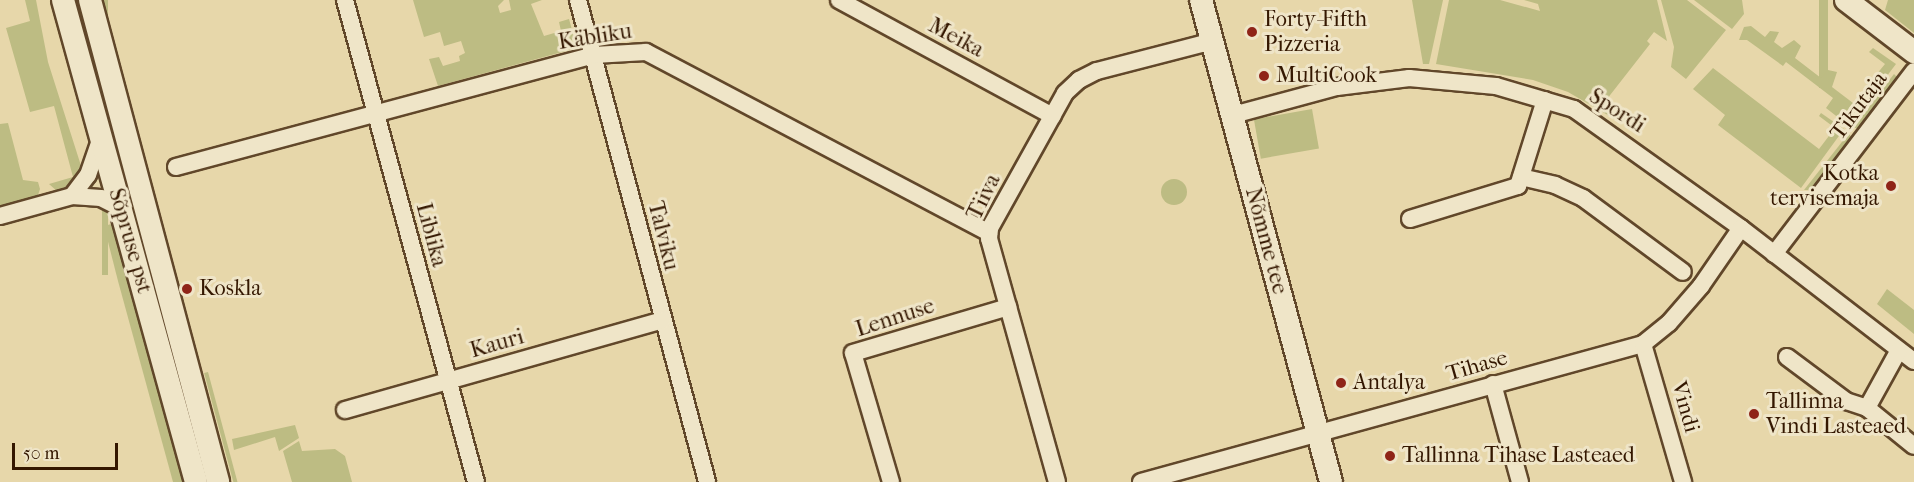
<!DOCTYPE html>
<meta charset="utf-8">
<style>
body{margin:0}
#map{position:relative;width:1914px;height:482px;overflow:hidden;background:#e7d7aa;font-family:"IM FELL French Canon",serif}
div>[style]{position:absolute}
.green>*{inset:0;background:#bdbc83;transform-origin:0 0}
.round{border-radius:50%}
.roads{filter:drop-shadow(2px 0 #61472a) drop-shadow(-2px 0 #61472a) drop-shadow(0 2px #61472a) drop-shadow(0 -2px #61472a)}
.street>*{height:16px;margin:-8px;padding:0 8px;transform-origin:8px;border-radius:8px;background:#efe5c8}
.secondary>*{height:22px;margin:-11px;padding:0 11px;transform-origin:11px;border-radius:11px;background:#efe5c8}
.dots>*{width:16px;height:16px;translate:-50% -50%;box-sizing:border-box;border:3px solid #efe5c8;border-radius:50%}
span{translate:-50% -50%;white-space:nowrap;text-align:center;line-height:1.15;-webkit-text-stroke:6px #efe5c8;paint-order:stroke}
.poi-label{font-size:22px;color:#341700}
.left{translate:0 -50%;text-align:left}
.right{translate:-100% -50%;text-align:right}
.street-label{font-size:22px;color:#341700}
.scale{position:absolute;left:12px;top:443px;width:106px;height:27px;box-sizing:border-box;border:3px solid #341700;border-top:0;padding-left:8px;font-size:18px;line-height:21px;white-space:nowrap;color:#341700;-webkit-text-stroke:4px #efe5c8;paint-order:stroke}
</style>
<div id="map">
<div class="green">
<i style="clip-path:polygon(25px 0,36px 0,48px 62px,83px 172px,72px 186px,58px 192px,49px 184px,73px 177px,54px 106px,30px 112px,6px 28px,30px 21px)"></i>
<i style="left:102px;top:0;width:6px;height:275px"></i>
<i style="clip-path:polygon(413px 0,504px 0,498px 6px,500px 13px,511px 10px,509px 0,542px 0,531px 4px,544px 36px,561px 31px,559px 22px,569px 19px,577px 48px,438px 86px,429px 59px,439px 57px,443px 66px,460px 61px,459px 56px,465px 53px,461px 41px,444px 46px,440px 32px,424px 37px)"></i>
<i style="clip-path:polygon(1412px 0,1443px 0,1429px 64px,1423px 64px)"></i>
<i style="clip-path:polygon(1449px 0,1500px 0,1540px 11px,1538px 4px,1524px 0,1657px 0,1667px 41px,1654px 32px,1647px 41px,1650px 44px,1607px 99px,1636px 122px,1632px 126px,1618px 121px,1568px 92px,1533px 80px,1436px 64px)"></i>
<i style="clip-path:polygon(1661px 0,1687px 0,1726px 30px,1686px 79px,1671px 67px,1674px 47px)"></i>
<i style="clip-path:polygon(1694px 0,1742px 0,1744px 14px,1732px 29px)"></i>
<i style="left:1819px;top:0;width:9px;height:88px"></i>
<i style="clip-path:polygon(1888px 0,1914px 0,1914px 33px,1885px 10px)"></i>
<i style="clip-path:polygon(1751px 26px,1765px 37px,1770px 31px,1779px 32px,1774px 42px,1782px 48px,1794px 40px,1801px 46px,1795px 58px,1821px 78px,1828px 70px,1837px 72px,1832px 87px,1853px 103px,1885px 64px,1869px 52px,1873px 48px,1896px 64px,1849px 126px,1826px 108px,1833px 98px,1786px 62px,1783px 66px,1747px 40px,1739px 40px,1744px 27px)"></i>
<i style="clip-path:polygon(1713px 68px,1819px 149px,1835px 128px,1819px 116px,1821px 113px,1844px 129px,1801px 188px,1718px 125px,1725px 115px,1693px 89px)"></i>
<i style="clip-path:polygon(1894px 74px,1898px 78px,1861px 128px,1852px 128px)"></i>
<i style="left:1312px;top:109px;width:40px;height:59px;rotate:80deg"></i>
<i style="clip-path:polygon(8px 123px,23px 180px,38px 182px,40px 189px,37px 198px,0 209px,0 124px)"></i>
<i style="clip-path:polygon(1849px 133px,1852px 139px,1813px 190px,1804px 190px)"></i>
<i class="round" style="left:1161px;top:179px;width:26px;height:26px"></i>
<i style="clip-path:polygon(115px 223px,185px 482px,173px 482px,118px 281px,104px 226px)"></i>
<i style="clip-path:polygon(1887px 289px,1914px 310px,1914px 334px,1877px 304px)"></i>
<i style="left:208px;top:372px;width:114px;height:4px;rotate:75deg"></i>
<i style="clip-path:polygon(295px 425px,299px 438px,279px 451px,275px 437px,234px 450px,232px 439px)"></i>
<i style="clip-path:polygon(299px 441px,302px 451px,335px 449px,345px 456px,352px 482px,292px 482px,283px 451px)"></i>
</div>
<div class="roads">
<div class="street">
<i style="left:345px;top:0;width:499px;rotate:74.8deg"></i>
<i style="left:578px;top:0;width:499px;rotate:75deg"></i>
<i style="left:839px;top:0;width:243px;rotate:28.5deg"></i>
<i style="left:1233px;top:115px;width:108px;rotate:-15.1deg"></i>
<i style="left:1337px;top:87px;width:73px;rotate:-7.1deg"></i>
<i style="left:1409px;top:78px;width:87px;rotate:5.3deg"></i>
<i style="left:1496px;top:86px;width:81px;rotate:16.4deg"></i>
<i style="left:1574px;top:109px;width:205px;rotate:35.5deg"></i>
<i style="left:1741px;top:228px;width:218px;rotate:37.6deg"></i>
<i style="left:176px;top:167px;width:433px;rotate:-15deg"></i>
<i style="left:594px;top:55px;width:52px;rotate:-3.3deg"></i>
<i style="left:646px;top:52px;width:388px;rotate:27.8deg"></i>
<i style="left:1521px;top:177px;width:35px;rotate:13deg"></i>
<i style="left:1555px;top:185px;width:31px;rotate:25deg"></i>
<i style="left:1583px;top:198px;width:124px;rotate:36.5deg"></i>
<i style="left:72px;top:196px;width:26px;rotate:-53deg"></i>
<i style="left:88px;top:175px;width:37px;rotate:-71deg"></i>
<i style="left:0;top:216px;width:75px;rotate:-15.5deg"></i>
<i style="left:72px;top:196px;width:29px;rotate:4deg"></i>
<i style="left:101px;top:198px;width:25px;rotate:27deg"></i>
<i style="left:1410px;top:219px;width:113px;rotate:-17deg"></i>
<i style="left:1518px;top:186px;width:90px;rotate:-72.6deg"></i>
<i style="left:1774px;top:254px;width:230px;rotate:-52.6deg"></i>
<i style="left:1643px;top:344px;width:144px;rotate:73.8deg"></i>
<i style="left:1787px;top:357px;width:74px;rotate:36.7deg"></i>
<i style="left:1846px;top:401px;width:22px;rotate:18deg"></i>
<i style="left:1867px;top:408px;width:66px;rotate:-61.1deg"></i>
<i style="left:1493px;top:384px;width:102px;rotate:74.6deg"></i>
<i style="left:1867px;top:408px;width:60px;rotate:39deg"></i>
<i style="left:345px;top:410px;width:330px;rotate:-15.8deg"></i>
<i style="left:891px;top:482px;width:134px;rotate:-106.4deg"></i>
<i style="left:853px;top:353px;width:162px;rotate:-16.5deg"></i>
<i style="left:1057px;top:482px;width:252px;rotate:-105.6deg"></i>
<i style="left:989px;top:239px;width:11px;rotate:-85deg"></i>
<i style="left:990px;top:228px;width:154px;rotate:-60.9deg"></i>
<i style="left:1065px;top:93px;width:19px;rotate:-43deg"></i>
<i style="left:1079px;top:80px;width:20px;rotate:-27deg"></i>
<i style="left:1097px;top:71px;width:120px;rotate:-14.5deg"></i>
<i style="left:1141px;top:482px;width:521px;rotate:-15.37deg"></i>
<i style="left:1643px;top:344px;width:33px;rotate:-39deg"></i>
<i style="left:1669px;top:323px;width:49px;rotate:-49.1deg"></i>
<i style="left:1701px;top:286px;width:70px;rotate:-55.4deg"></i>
</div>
<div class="secondary">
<i style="left:63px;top:0;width:500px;rotate:74.57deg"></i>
<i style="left:90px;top:0;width:499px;rotate:75.1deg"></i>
<i style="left:1201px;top:0;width:499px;rotate:74.9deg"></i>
<i style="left:1846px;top:0;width:86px;rotate:37.4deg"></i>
</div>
</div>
<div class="dots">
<i style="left:1252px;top:32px;background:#8f2418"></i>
<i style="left:1264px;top:76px;background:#8f2418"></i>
<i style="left:1891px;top:186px;background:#8f2418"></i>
<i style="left:187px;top:289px;background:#8f2418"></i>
<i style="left:1341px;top:383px;background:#8f2418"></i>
<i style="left:1754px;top:414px;background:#8f2418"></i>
<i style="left:1390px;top:456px;background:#8f2418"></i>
</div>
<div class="poi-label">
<span class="left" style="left:1264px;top:32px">Forty-Fifth<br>Pizzeria</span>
<span class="left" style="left:1276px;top:76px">MultiCook</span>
<span class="right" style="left:1879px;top:186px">Kotka<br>tervisemaja</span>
<span class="left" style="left:199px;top:289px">Koskla</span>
<span class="left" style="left:1353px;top:383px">Antalya</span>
<span class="left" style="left:1766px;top:414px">Tallinna<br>Vindi Lasteaed</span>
<span class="left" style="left:1402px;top:456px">Tallinna Tihase Lasteaed</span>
</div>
<div class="street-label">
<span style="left:595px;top:37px;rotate:-9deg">Käbliku</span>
<span style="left:956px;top:38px;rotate:28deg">Meika</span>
<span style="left:1859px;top:106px;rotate:-53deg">Tikutaja</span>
<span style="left:1617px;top:111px;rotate:33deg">Spordi</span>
<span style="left:984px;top:197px;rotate:-64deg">Tiiva</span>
<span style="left:431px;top:235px;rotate:75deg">Liblika</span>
<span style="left:663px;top:236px;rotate:76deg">Talviku</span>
<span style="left:130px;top:241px;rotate:74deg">Sõpruse pst</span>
<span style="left:1266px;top:241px;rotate:75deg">Nõmme tee</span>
<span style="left:895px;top:318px;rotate:-18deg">Lennuse</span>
<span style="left:497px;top:344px;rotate:-16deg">Kauri</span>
<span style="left:1477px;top:366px;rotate:-16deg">Tihase</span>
<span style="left:1685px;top:407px;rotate:74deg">Vindi</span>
</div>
<div class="scale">50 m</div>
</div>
